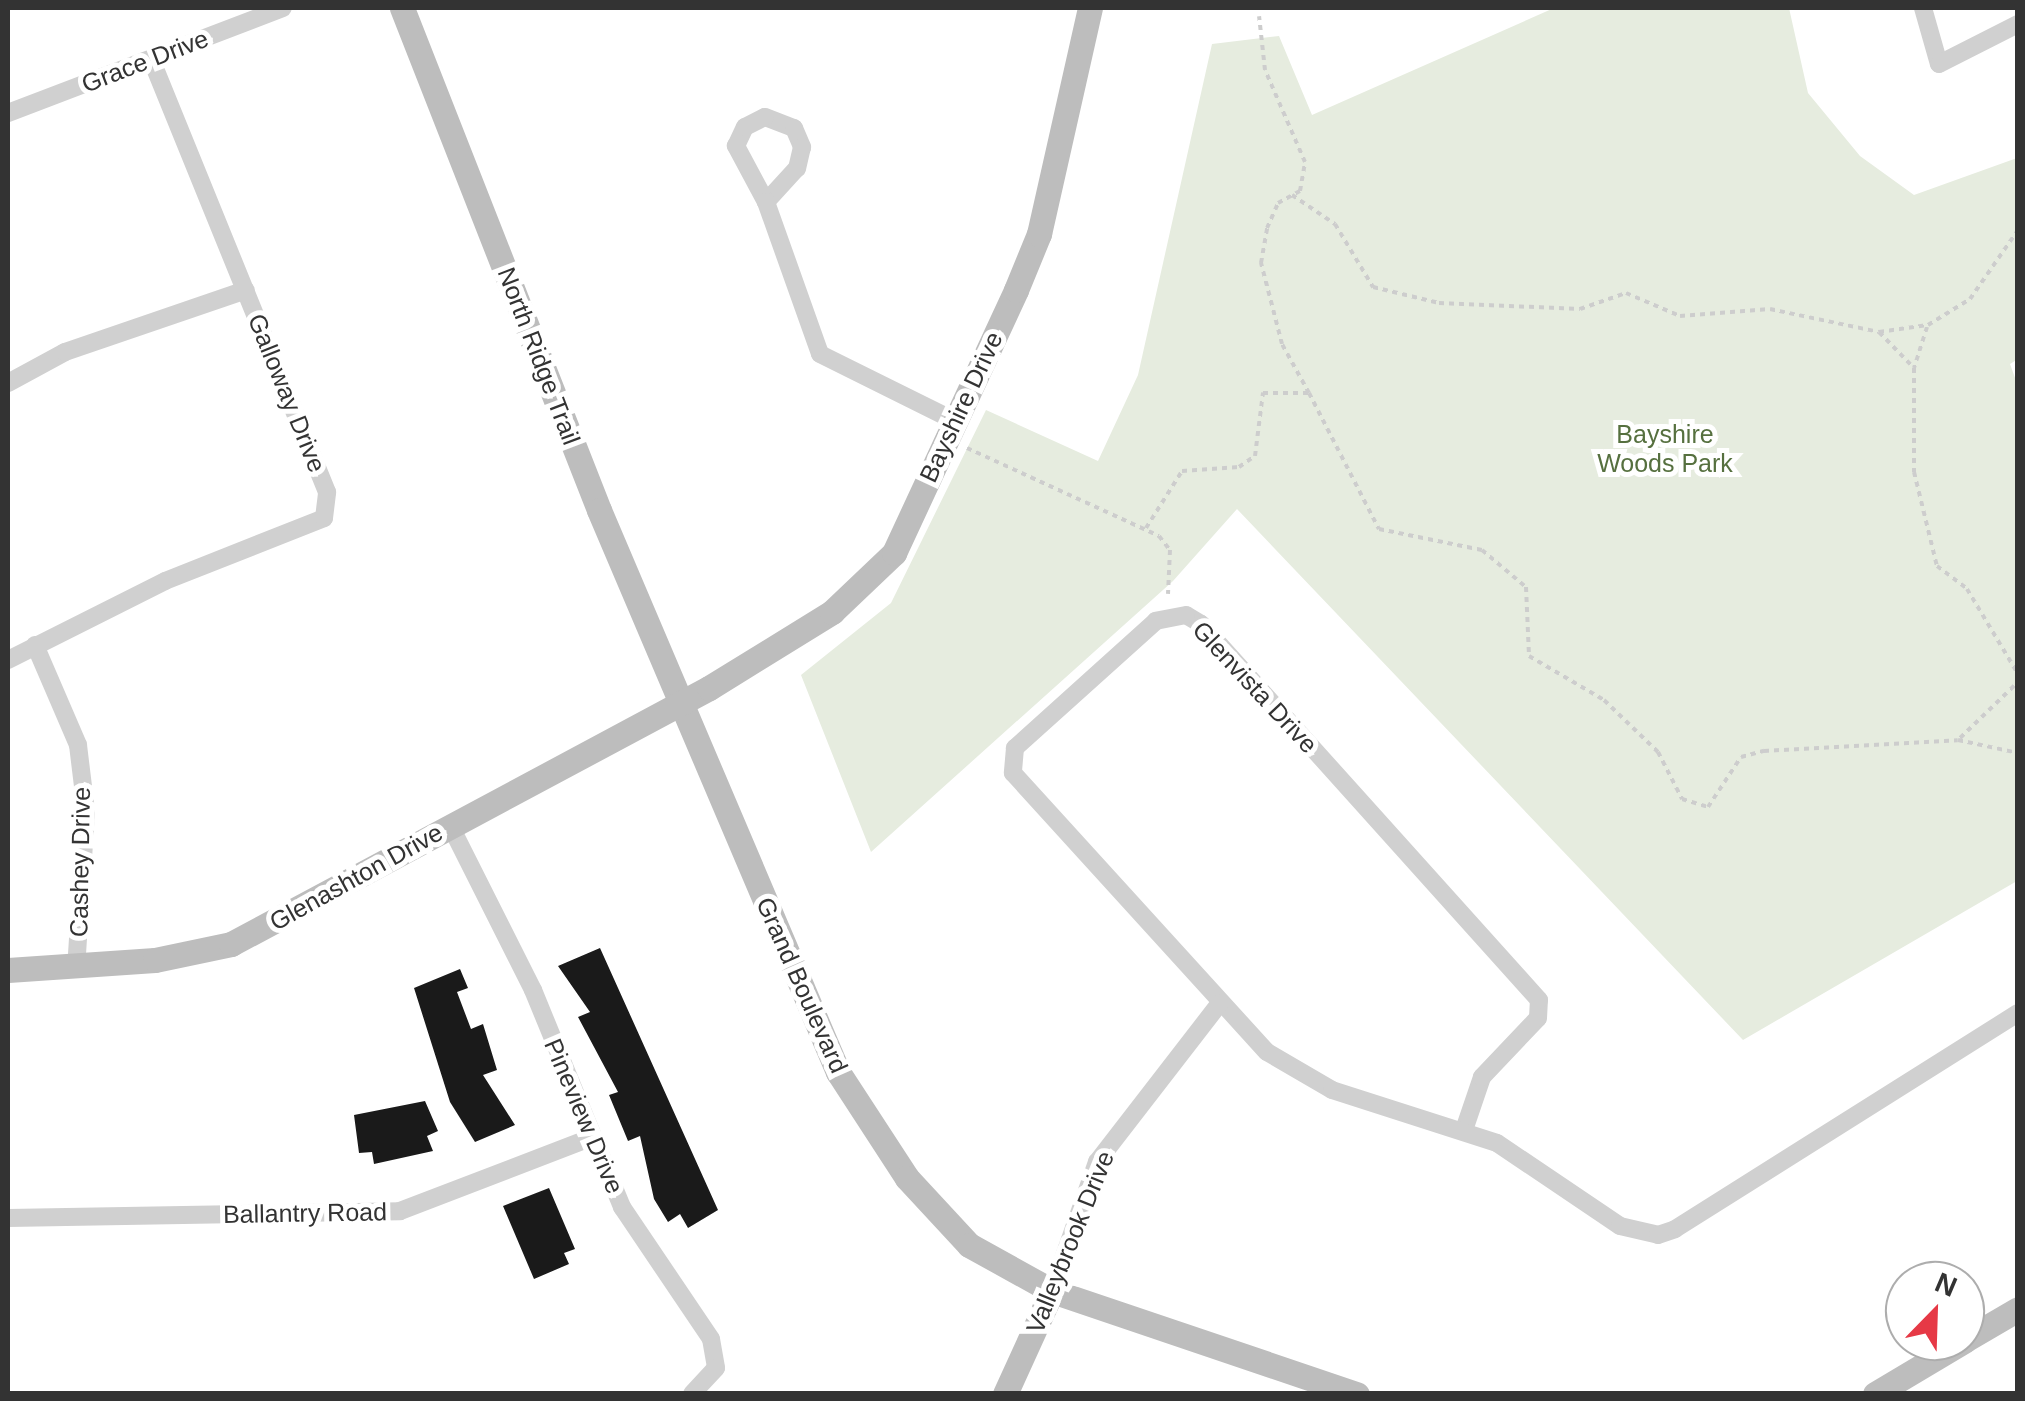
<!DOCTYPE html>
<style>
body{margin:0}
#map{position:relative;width:2025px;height:1401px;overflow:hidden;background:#fff;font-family:Helvetica,sans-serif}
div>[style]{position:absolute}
.green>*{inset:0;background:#e6ecdf}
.building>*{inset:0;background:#1a1a1a}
.path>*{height:4px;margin-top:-2px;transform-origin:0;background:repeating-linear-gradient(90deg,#cdcdcd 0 5px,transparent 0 10px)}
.street>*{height:18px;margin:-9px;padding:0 9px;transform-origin:9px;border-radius:9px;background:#d0d0d0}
.secondary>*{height:25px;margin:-12.5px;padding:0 12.5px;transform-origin:12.5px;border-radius:12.5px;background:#bdbdbd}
span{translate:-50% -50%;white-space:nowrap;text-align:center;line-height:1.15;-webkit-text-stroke:10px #fff;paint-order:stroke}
.street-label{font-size:25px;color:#333}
.park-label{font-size:25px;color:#56703f}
.frame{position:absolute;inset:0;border:10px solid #333;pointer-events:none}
.north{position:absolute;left:1885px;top:1261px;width:100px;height:100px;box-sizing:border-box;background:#fff;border:2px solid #adadad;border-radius:50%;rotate:23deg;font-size:28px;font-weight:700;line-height:40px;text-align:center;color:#333}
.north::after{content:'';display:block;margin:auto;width:35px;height:45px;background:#e63946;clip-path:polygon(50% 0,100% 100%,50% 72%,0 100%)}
</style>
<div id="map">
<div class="green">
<i style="clip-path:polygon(1554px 8px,1789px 8px,1808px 93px,1860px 156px,1914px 195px,2017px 158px,2018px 359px,2010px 364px,2018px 386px,2017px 881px,1743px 1040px,1237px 509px,1173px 581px,871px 852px,801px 675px,891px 603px,986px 410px,1098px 461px,1138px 375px,1212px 44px,1279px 36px,1312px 115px)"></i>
</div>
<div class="building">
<i style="clip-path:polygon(600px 948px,718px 1210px,688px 1228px,680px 1214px,668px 1222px,654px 1199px,640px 1136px,628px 1141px,609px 1095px,618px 1092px,578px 1017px,590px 1012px,558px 966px)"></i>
<i style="clip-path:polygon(460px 969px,468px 988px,457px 992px,471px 1029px,483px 1024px,497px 1070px,483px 1075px,515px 1125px,475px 1142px,450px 1102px,414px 988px)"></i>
<i style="clip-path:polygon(425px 1101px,438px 1131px,427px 1136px,433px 1151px,374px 1164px,372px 1152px,359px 1153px,354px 1115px)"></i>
<i style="clip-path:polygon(549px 1188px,575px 1249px,564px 1253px,569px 1264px,534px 1279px,503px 1206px)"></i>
</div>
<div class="path">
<i style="left:1292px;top:195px;width:52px;rotate:34deg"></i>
<i style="left:1335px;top:224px;width:74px;rotate:58.9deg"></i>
<i style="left:1373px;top:287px;width:68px;rotate:13.6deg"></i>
<i style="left:1439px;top:303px;width:141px;rotate:2.4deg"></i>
<i style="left:1580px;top:309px;width:49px;rotate:-19.2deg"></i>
<i style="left:1626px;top:293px;width:59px;rotate:23.1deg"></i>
<i style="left:1680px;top:316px;width:90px;rotate:-4.4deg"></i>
<i style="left:1770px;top:309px;width:111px;rotate:11.9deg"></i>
<i style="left:1879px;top:332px;width:49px;rotate:-8.1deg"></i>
<i style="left:1928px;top:325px;width:49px;rotate:-31.8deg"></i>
<i style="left:1970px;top:299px;width:84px;rotate:-55.2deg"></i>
<i style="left:1927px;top:327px;width:43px;rotate:107.6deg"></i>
<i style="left:1914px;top:368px;width:104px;rotate:90deg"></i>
<i style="left:1914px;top:472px;width:97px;rotate:76.3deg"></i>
<i style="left:1937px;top:566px;width:38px;rotate:37deg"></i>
<i style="left:1967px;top:589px;width:99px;rotate:59deg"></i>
<i style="left:1879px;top:332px;width:50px;rotate:45.8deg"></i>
<i style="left:1309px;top:393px;width:153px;rotate:62.8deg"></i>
<i style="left:1379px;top:529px;width:105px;rotate:11.5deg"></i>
<i style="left:1482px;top:550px;width:57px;rotate:40.1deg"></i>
<i style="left:1526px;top:587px;width:69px;rotate:87.5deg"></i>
<i style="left:1529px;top:656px;width:87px;rotate:30.4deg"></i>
<i style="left:1604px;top:700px;width:75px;rotate:43.9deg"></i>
<i style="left:1658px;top:752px;width:53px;rotate:62.9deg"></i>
<i style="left:1682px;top:799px;width:27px;rotate:17deg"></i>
<i style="left:1708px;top:807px;width:60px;rotate:-56.6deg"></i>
<i style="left:1741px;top:757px;width:24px;rotate:-15deg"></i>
<i style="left:1764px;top:751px;width:194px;rotate:-3.2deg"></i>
<i style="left:1958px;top:740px;width:61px;rotate:12.2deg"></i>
<i style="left:967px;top:448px;width:211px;rotate:24.6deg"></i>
<i style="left:1159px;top:536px;width:18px;rotate:52deg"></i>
<i style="left:1170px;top:550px;width:44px;rotate:92.6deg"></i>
<i style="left:1146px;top:528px;width:67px;rotate:-57.7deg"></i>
<i style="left:1182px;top:471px;width:57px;rotate:-4deg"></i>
<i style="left:1239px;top:467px;width:19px;rotate:-35deg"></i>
<i style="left:1255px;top:456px;width:64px;rotate:-82.8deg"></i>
<i style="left:1263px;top:393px;width:46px"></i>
<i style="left:1309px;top:393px;width:56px;rotate:-118.9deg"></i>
<i style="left:1282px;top:344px;width:84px;rotate:-104.5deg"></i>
<i style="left:1261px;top:263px;width:36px;rotate:-80deg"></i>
<i style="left:1267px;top:228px;width:27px;rotate:-66deg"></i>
<i style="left:1278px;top:203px;width:25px;rotate:-29deg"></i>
<i style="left:1300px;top:191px;width:29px;rotate:-80deg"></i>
<i style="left:1305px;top:162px;width:100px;rotate:-113.5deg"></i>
<i style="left:1265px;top:70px;width:54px;rotate:-96.3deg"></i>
<i style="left:1960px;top:738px;width:81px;rotate:-44deg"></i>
</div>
<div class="street">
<i style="left:1923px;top:8px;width:58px;rotate:74.1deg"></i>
<i style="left:1939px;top:64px;width:89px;rotate:-26.9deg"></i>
<i style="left:8px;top:113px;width:294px;rotate:-20.9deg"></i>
<i style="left:765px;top:117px;width:31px;rotate:21deg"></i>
<i style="left:794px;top:128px;width:21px;rotate:67deg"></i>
<i style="left:802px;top:147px;width:22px;rotate:103deg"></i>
<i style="left:797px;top:168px;width:46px;rotate:132.4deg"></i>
<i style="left:766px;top:202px;width:64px;rotate:-118.2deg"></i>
<i style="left:736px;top:146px;width:21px;rotate:-65deg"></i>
<i style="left:745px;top:127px;width:22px;rotate:-27deg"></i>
<i style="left:766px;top:202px;width:161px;rotate:70.4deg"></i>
<i style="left:820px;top:354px;width:151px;rotate:26.4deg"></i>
<i style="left:8px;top:383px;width:65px;rotate:-28.5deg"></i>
<i style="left:65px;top:352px;width:191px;rotate:-18.9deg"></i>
<i style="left:35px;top:645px;width:109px;rotate:66.7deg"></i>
<i style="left:78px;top:745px;width:66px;rotate:83.1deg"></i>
<i style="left:86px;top:811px;width:157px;rotate:93.6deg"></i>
<i style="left:8px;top:660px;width:176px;rotate:-26.7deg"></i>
<i style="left:165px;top:581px;width:171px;rotate:-21.6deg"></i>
<i style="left:324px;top:518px;width:26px;rotate:-83deg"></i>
<i style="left:327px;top:492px;width:467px;rotate:-112.1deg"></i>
<i style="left:450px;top:825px;width:185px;rotate:63.3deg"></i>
<i style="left:533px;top:990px;width:235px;rotate:67.7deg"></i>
<i style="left:622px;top:1207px;width:159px;rotate:56deg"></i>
<i style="left:711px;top:1339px;width:29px;rotate:80deg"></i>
<i style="left:716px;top:1368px;width:35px;rotate:133deg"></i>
<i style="left:1464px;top:1130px;width:56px;rotate:-71.2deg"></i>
<i style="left:1482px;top:1077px;width:81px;rotate:-46.5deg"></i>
<i style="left:1538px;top:1018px;width:18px;rotate:-87deg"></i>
<i style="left:1539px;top:1000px;width:506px;rotate:-131.95deg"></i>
<i style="left:1201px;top:624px;width:17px;rotate:-149deg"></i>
<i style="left:1186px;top:615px;width:31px;rotate:169deg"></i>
<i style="left:1156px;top:621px;width:190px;rotate:138deg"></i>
<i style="left:1015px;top:748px;width:25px;rotate:95deg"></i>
<i style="left:1013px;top:773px;width:377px;rotate:47.7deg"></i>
<i style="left:1267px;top:1052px;width:75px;rotate:30.3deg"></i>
<i style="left:1332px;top:1090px;width:173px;rotate:17.8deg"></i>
<i style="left:1497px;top:1143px;width:148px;rotate:34deg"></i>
<i style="left:1620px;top:1226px;width:39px;rotate:13deg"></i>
<i style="left:1658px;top:1235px;width:18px;rotate:-19deg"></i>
<i style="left:1675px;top:1229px;width:405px;rotate:-32.2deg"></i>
<i style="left:8px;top:1218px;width:392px;rotate:-1deg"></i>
<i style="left:400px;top:1211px;width:204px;rotate:-21deg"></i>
<i style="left:1052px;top:1291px;width:137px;rotate:-70.8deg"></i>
<i style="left:1097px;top:1162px;width:200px;rotate:-52.3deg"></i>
</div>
<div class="secondary">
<i style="left:402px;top:8px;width:539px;rotate:68.57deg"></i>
<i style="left:599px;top:510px;width:611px;rotate:66.96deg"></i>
<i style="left:838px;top:1072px;width:126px;rotate:56.9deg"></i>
<i style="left:907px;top:1178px;width:91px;rotate:47.2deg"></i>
<i style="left:969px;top:1245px;width:95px;rotate:29deg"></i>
<i style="left:1052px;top:1291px;width:322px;rotate:18.7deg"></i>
<i style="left:8px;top:970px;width:147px;rotate:-3.9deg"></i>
<i style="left:155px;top:960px;width:78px;rotate:-11.9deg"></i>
<i style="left:231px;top:944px;width:542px;rotate:-28.17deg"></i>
<i style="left:709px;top:688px;width:145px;rotate:-31.7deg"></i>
<i style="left:832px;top:612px;width:86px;rotate:-43.6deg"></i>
<i style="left:894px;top:553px;width:290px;rotate:-65.1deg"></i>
<i style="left:1016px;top:290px;width:61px;rotate:-67.7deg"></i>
<i style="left:1039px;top:234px;width:232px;rotate:-77.3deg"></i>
<i style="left:1965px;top:1340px;width:61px;rotate:-30.3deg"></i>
<i style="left:1005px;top:1394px;width:113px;rotate:-65.5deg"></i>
<i style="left:1875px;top:1394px;width:104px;rotate:-30.8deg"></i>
</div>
<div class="street-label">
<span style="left:145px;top:61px;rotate:-21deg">Grace Drive</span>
<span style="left:539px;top:356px;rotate:69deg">North Ridge Trail</span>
<span style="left:287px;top:393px;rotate:68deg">Galloway Drive</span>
<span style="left:961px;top:407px;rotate:-65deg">Bayshire Drive</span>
<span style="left:1255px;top:687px;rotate:47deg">Glenvista Drive</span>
<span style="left:80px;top:862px;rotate:-89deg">Cashey Drive</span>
<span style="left:356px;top:877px;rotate:-29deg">Glenashton Drive</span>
<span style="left:802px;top:985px;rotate:66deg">Grand Boulevard</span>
<span style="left:584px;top:1116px;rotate:67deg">Pineview Drive</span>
<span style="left:305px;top:1213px;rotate:-1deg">Ballantry Road</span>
<span style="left:1070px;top:1242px;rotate:-68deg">Valleybrook Drive</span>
</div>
<div class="park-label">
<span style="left:1665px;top:449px">Bayshire<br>Woods Park</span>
</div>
<div class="frame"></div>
<div class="north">N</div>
</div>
